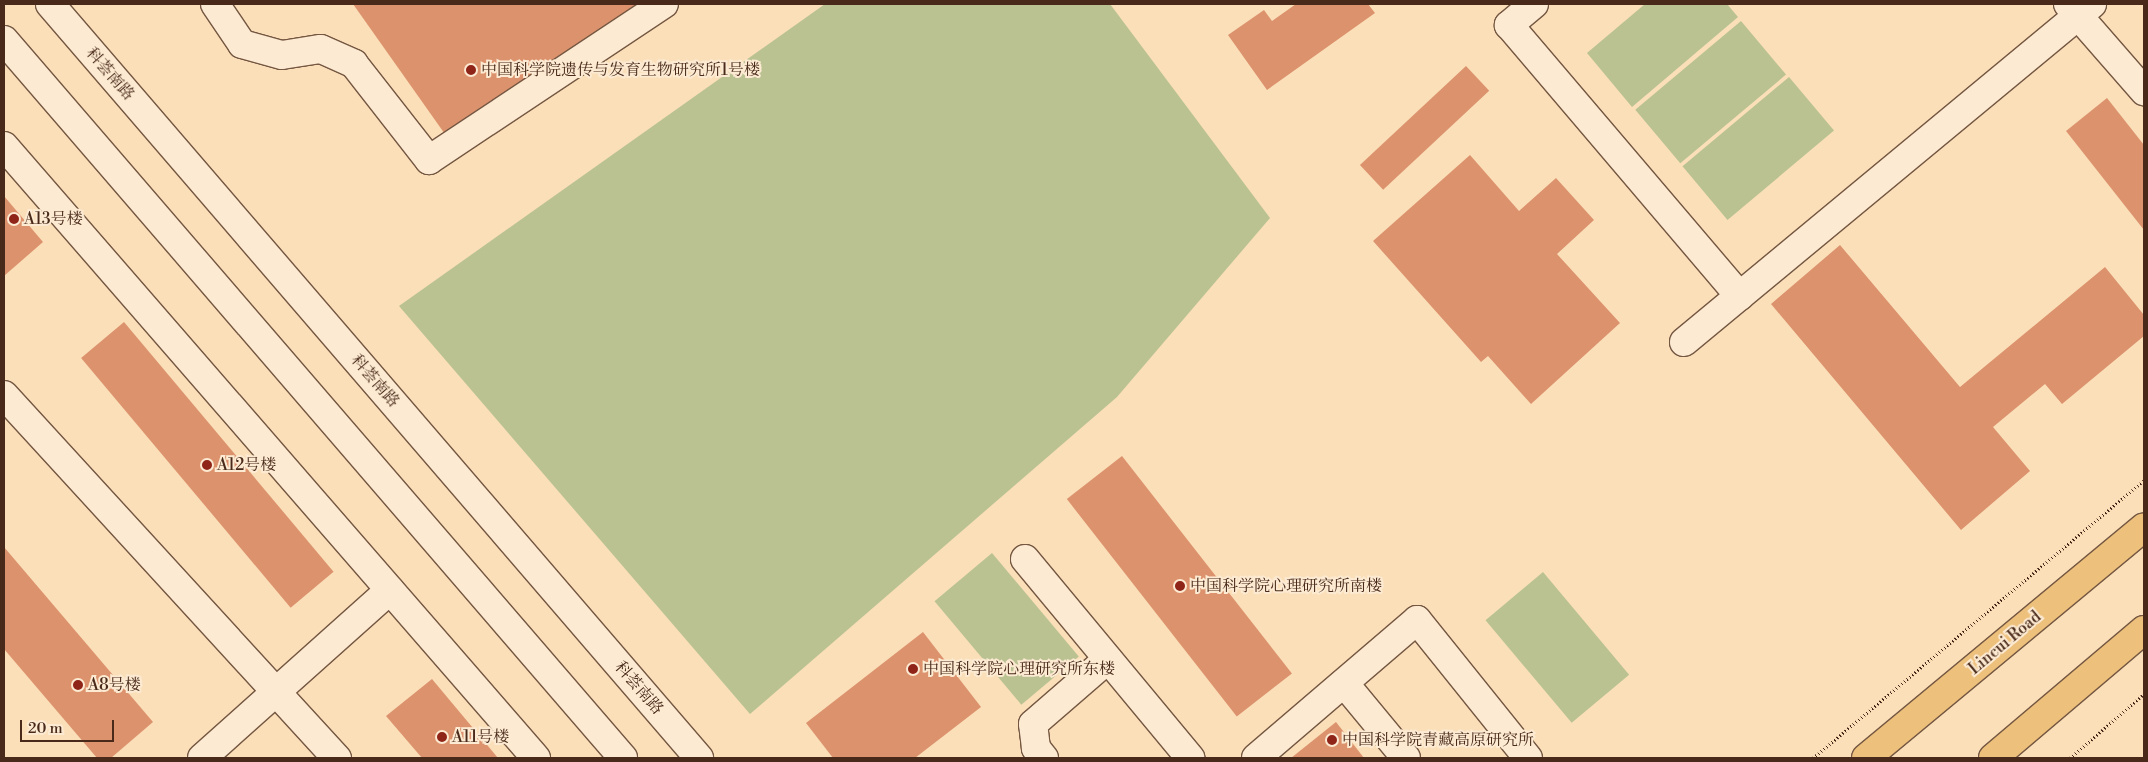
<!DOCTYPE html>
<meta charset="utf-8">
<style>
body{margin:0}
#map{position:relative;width:2148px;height:762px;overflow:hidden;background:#fadfb9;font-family:"Libre Bodoni","Noto Serif SC",serif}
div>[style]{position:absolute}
.green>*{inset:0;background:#bac292;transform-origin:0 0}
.building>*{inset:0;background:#dc936d;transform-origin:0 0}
.path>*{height:3px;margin-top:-1.5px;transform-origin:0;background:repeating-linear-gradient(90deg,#492a1a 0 1px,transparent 0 3.5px)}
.roads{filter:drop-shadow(1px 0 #755742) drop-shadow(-1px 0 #755742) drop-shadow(0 1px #755742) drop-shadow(0 -1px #755742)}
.minor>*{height:28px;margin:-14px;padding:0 14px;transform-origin:14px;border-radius:14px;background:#fcead2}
.major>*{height:28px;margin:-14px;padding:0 14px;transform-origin:14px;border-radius:14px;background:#edc07c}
.dots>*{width:14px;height:14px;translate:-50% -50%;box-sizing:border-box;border:2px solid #fcead2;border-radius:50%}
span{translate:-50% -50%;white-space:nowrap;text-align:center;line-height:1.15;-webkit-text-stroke:4px #fcead2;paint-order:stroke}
.poi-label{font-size:16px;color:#492a1a}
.left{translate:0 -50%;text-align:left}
.street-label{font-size:16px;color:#492a1a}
.frame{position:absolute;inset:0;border:5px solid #492a1a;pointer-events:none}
.scale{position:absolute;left:20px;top:720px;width:94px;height:22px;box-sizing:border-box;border:2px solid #492a1a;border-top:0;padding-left:6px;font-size:15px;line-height:18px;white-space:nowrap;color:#492a1a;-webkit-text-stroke:4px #fcead2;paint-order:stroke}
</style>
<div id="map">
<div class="green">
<i style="clip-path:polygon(825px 4px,1110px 4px,1270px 218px,1117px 397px,750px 714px,399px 306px)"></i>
<i style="clip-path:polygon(1645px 4px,1727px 4px,1738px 17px,1632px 107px,1587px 53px)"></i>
<i style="left:1741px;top:21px;width:70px;height:138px;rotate:50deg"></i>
<i style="left:1789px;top:77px;width:70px;height:139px;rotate:50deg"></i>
<i style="left:992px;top:553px;width:135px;height:75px;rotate:50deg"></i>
<i style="left:1543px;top:572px;width:134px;height:75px;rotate:50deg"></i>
</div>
<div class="building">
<i style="clip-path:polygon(353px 4px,637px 4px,447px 137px)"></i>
<i style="clip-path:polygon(1296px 4px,1368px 4px,1375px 13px,1267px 90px,1228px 35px,1264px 10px,1272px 21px)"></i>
<i style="left:1466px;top:66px;width:34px;height:145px;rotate:47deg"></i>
<i style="clip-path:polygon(2107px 98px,2144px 145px,2144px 230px,2066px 131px)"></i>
<i style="clip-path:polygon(1470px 155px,1519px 211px,1556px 178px,1594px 220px,1557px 254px,1620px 323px,1531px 404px,1488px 356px,1481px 362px,1373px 241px)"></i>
<i style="clip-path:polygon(4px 196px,43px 242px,4px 276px)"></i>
<i style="clip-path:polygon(1840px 245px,1960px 387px,2105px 267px,2144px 315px,2144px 336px,2062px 404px,2045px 384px,1993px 427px,2030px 471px,1961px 530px,1771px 304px)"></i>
<i style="left:124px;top:322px;width:326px;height:56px;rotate:50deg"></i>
<i style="left:1122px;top:456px;width:276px;height:70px;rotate:52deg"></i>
<i style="clip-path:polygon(4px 547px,153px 722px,111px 758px,97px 758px,4px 649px)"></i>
<i style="clip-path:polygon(923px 632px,981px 707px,915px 758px,833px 758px,806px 723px)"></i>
<i style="clip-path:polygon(432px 679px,498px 758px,422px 758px,386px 716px)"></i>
<i style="clip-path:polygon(1336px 722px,1364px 758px,1291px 758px)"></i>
</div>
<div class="path">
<i style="left:1813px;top:758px;width:432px;rotate:-40deg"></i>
<i style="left:2070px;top:758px;width:98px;rotate:-40.9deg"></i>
</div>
<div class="roads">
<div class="minor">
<i style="left:50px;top:4px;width:995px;rotate:49.28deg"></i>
<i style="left:215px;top:4px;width:48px;rotate:56deg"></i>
<i style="left:242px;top:44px;width:41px;rotate:15.4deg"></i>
<i style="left:282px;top:55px;width:39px;rotate:-9deg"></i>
<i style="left:321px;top:49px;width:36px;rotate:24deg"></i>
<i style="left:354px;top:64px;width:122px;rotate:52deg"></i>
<i style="left:429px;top:160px;width:282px;rotate:-33.6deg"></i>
<i style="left:1534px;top:4px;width:33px;rotate:140deg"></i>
<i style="left:1509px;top:25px;width:356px;rotate:49.6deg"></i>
<i style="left:2068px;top:4px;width:116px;rotate:48.9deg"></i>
<i style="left:4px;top:40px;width:948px;rotate:49.23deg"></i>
<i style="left:4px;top:146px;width:811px;rotate:49deg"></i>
<i style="left:1684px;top:342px;width:530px;rotate:-39.64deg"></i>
<i style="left:4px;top:395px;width:493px;rotate:47.5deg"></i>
<i style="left:1025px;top:559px;width:259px;rotate:50.3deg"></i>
<i style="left:1344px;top:683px;width:97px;rotate:50.4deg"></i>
<i style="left:202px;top:758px;width:252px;rotate:-41.8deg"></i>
<i style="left:1044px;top:758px;width:13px;rotate:-129deg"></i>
<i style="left:1036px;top:748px;width:24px;rotate:-97deg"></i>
<i style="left:1033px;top:724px;width:99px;rotate:-40.9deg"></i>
<i style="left:1256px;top:758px;width:212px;rotate:-40.6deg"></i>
<i style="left:1417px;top:620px;width:177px;rotate:51.2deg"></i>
</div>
<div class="major">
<i style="left:1866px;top:758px;width:361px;rotate:-39.7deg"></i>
<i style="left:1993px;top:758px;width:198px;rotate:-40.3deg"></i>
</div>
</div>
<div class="dots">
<i style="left:471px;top:70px;background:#8f2418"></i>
<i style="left:14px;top:219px;background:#8f2418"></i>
<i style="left:207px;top:465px;background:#8f2418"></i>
<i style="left:1180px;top:586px;background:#8f2418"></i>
<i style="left:913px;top:669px;background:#8f2418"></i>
<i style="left:78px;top:685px;background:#8f2418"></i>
<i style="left:442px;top:737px;background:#8f2418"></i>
<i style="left:1332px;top:740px;background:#8f2418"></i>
</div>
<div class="poi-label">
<span class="left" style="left:481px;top:70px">中国科学院遗传与发育生物研究所1号楼</span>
<span class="left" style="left:24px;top:219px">A13号楼</span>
<span class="left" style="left:217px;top:465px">A12号楼</span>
<span class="left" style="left:1190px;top:586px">中国科学院心理研究所南楼</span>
<span class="left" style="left:923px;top:669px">中国科学院心理研究所东楼</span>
<span class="left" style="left:88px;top:685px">A8号楼</span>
<span class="left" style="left:452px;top:737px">A11号楼</span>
<span class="left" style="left:1342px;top:740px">中国科学院青藏高原研究所</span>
</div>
<div class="street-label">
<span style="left:110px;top:74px;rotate:49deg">科荟南路</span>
<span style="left:375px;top:381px;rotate:49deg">科荟南路</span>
<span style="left:2005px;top:643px;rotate:-40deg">Lincui Road</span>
<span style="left:639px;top:688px;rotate:49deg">科荟南路</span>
</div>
<div class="frame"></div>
<div class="scale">20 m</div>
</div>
